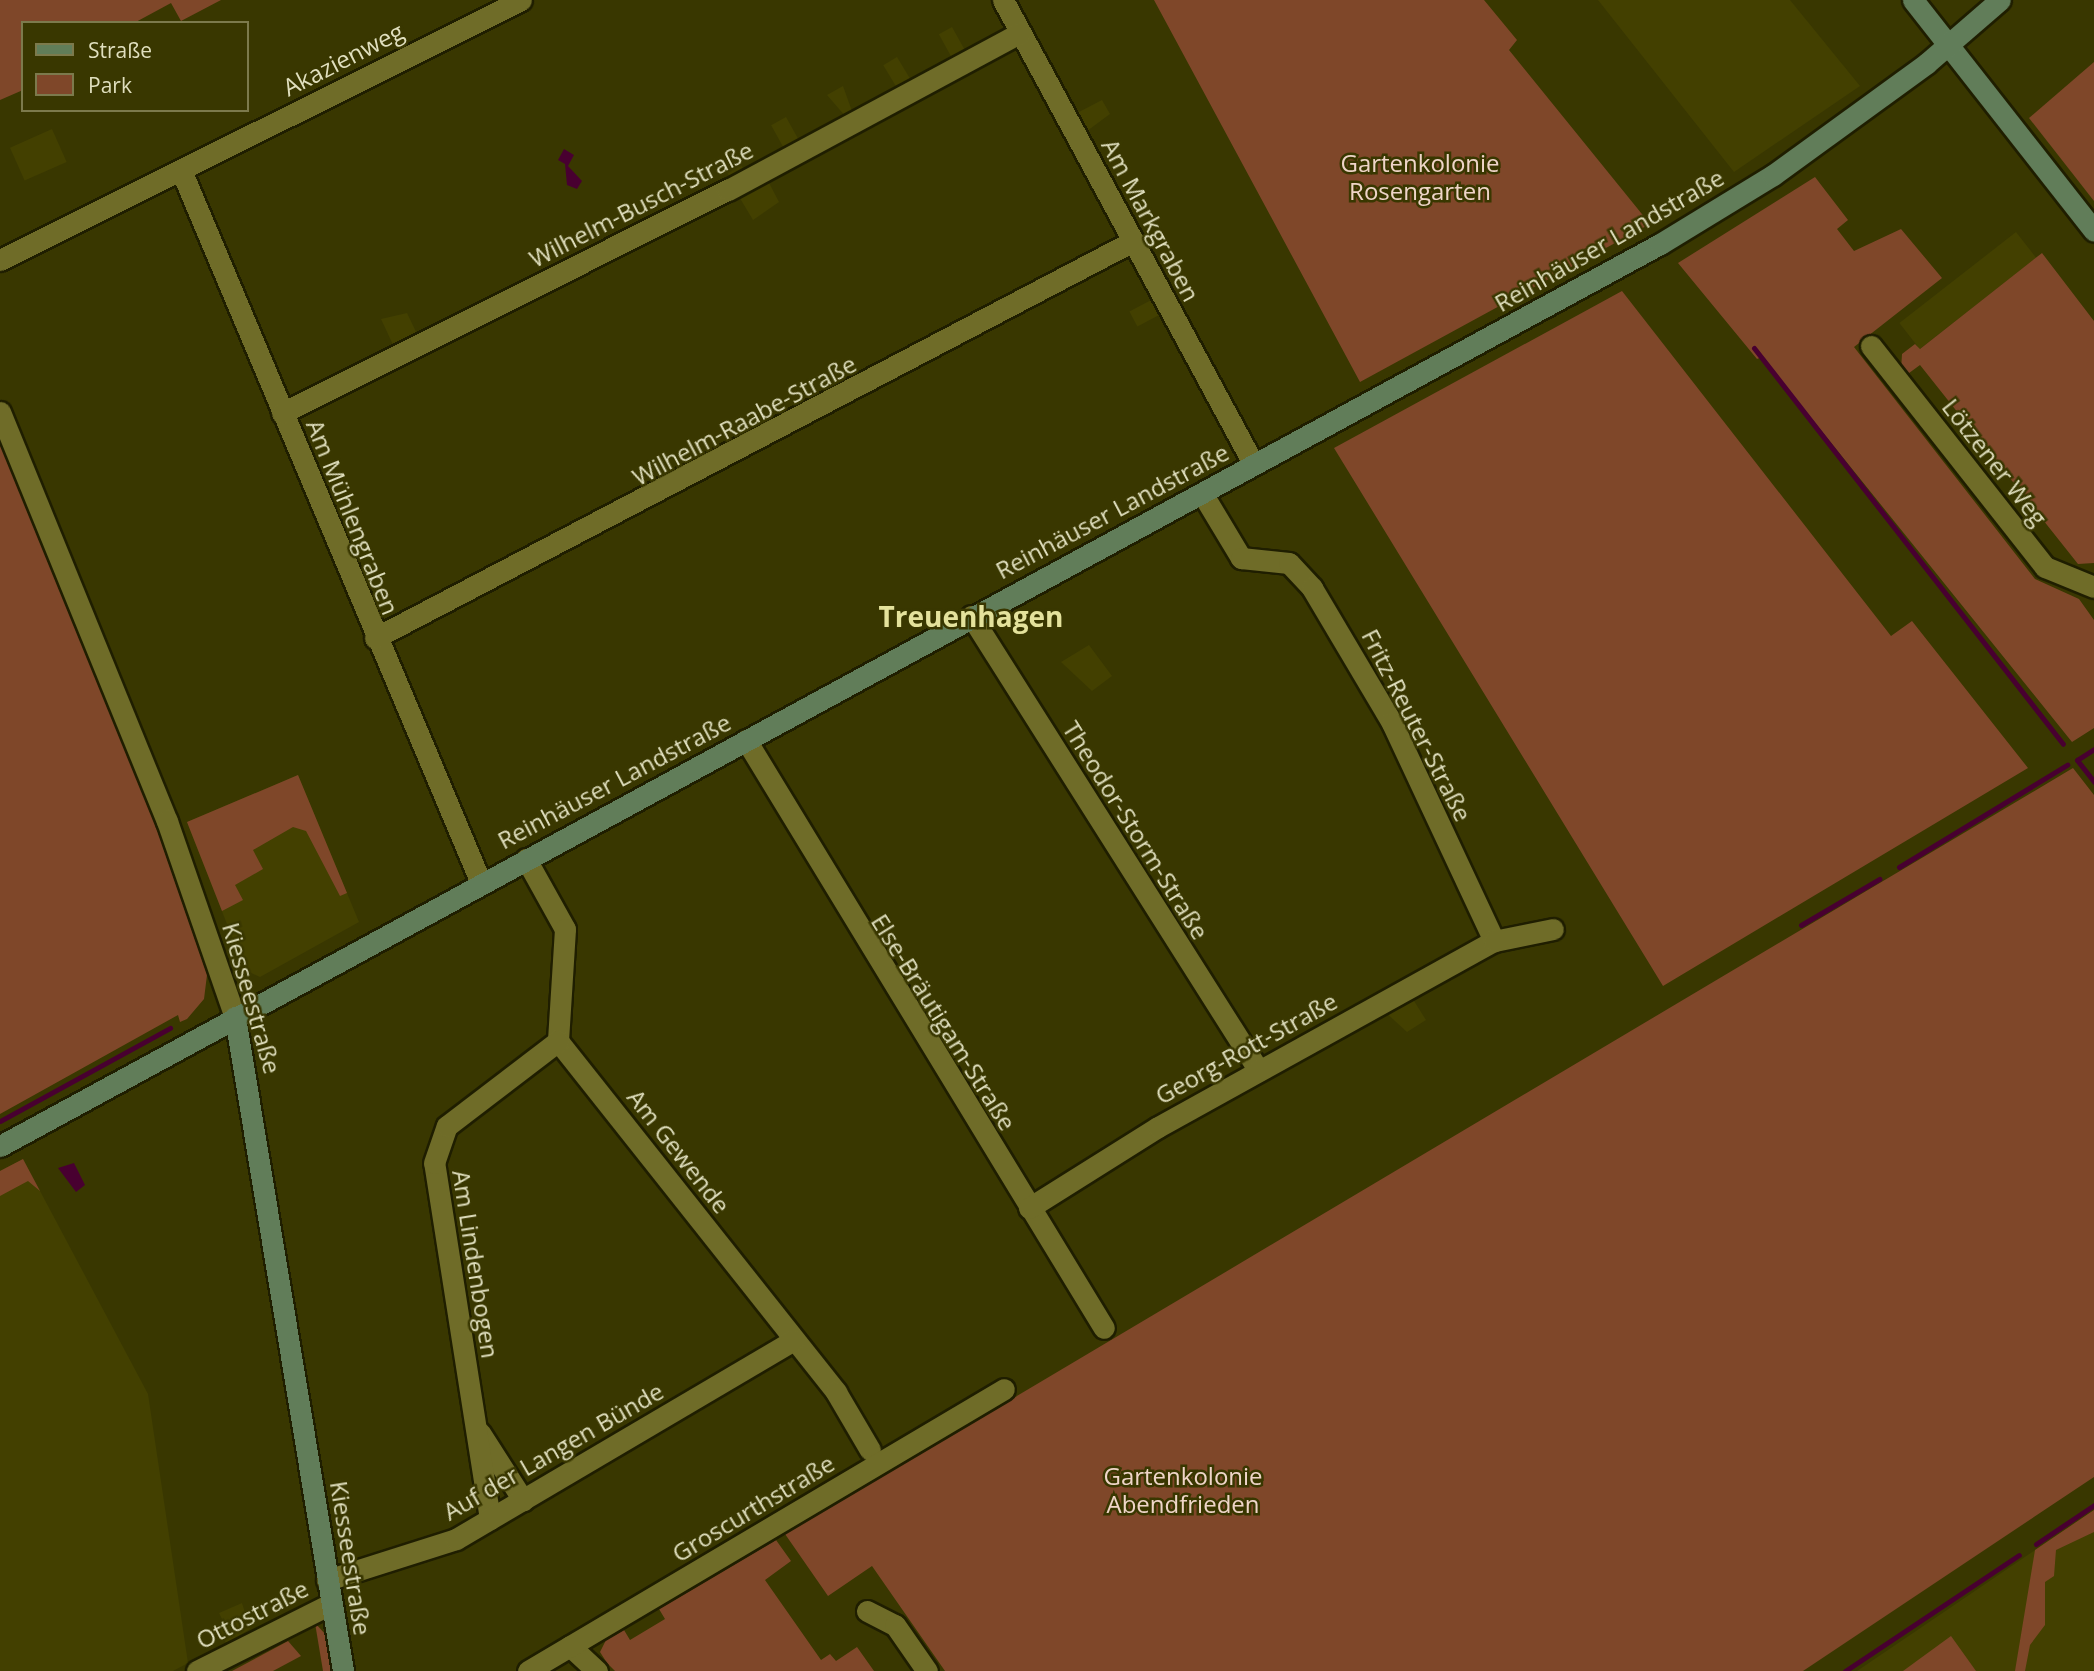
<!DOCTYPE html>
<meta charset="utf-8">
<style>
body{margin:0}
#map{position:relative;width:2094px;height:1671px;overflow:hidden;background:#393700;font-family:"Open Sans",sans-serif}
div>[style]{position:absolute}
.built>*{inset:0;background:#434000;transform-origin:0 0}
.green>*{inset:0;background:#7f4729}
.water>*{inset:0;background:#480030}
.stream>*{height:5px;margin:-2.5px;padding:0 2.5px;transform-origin:2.5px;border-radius:2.5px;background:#480030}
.roads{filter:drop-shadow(2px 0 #1f1e00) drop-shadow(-2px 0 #1f1e00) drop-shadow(0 2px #1f1e00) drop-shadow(0 -2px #1f1e00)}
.street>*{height:21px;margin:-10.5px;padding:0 10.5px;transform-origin:10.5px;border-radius:10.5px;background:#6f6c28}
.secondary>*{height:21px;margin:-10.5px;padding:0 10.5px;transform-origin:10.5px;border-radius:10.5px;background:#617d59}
span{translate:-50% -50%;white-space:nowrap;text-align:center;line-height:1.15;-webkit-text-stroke:5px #393700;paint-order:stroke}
.street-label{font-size:24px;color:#e0dfbe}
.park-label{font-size:24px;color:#efd5c8}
.quarter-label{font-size:28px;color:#e4e29c;font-weight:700}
.legend{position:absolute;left:21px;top:21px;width:228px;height:91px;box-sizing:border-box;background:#393700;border:2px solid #7c7a4c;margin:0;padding:9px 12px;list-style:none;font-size:21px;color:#e0dfbe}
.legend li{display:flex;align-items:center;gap:14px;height:35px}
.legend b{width:35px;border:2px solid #7c7a4c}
</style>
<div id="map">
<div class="built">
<i style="clip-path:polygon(1598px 0,1790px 0,1860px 86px,1734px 172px)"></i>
<i style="left:952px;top:27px;width:29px;height:15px;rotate:61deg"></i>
<i style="left:897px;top:57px;width:29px;height:16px;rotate:59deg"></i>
<i style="clip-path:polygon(843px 86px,853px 114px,846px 117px,827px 95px)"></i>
<i style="clip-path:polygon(1102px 100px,1110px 114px,1087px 131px,1077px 113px)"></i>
<i style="left:786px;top:117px;width:29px;height:17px;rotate:61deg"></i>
<i style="left:52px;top:129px;width:36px;height:46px;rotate:66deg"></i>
<i style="left:734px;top:152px;width:23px;height:16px;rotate:61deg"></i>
<i style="clip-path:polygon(767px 179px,779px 202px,753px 220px,738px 195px)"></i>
<i style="left:2016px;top:232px;width:33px;height:148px;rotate:52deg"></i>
<i style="left:1155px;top:298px;width:17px;height:29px;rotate:62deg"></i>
<i style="clip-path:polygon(407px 313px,419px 338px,395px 349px,381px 319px)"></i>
<i style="clip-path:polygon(1089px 645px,1112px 676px,1092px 691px,1061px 662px)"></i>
<i style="clip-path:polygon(298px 775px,359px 922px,260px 977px,245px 970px,187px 822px)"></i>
<i style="clip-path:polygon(1409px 993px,1426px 1020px,1407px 1032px,1383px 1010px)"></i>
<i style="clip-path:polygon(23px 1159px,148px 1394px,188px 1663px,173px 1671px,0 1671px,0 1171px)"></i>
<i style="clip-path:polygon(2094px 1510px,2094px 1671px,1857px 1671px,1944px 1612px)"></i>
<i style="clip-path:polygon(242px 1603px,250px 1629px,226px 1643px,217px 1628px,224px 1623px,219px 1613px)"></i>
</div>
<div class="green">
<i style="clip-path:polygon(0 0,221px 0,181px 21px,171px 3px,134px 23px,23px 23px,23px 90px,0 100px)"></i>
<i style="clip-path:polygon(1154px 0,1484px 0,1517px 40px,1509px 50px,1650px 224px,1360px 382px)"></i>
<i style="clip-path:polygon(2094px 62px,2094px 201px,2029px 118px)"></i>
<i style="clip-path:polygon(1815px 177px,1848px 220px,1837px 229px,1854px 251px,1901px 229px,1942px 278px,1854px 347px,2035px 579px,2079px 599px,2094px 620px,2094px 728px,2072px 742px,1762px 357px,1757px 359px,1678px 263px)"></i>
<i style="clip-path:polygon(2042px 253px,2094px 321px,2094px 563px,2078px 564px,1920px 365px,1905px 376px,1901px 370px,1902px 354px,1915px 344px,1920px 349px)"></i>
<i style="clip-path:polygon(1622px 291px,1891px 636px,1912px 621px,2028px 768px,1663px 986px,1334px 448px)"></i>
<i style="clip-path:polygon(0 434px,134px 755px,208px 967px,204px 999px,187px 1019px,180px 1022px,178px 1015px,0 1114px)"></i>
<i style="clip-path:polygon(2073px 768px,2094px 795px,2094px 1477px,1803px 1671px,945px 1671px,872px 1566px,828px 1596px,785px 1534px)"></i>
<i style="clip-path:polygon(298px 775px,347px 893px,340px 896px,306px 831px,293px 827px,253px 850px,263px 869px,235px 885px,243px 900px,222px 911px,187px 822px)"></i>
<i style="clip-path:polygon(23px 1159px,40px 1191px,28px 1181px,0 1196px,0 1171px)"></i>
<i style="clip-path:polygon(2094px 1510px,2094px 1532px,2056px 1550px,2054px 1576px,2045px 1582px,2045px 1625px,2030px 1645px,2025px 1671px,2015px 1671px,2035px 1550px)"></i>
<i style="clip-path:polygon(776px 1540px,791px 1561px,765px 1580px,821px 1660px,830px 1654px,836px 1661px,857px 1647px,874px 1671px,615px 1671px,607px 1663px,600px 1652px,606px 1640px,624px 1630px,630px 1640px,665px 1619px,659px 1609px)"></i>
<i style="clip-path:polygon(315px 1623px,327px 1636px,334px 1671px,323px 1671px)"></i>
<i style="clip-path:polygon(1951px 1636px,1976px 1671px,1903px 1671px)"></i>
<i style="clip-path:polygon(288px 1641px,301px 1656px,273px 1671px,232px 1671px)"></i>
</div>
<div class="water">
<i style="clip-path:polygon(564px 149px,574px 155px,568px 166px,582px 181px,577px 189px,567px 185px,565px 164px,558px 160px)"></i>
<i style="clip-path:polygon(74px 1163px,85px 1185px,76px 1192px,58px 1168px)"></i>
</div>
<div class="stream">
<i style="left:1754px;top:348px;width:502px;rotate:52.03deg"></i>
<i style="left:2094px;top:749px;width:20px;rotate:147deg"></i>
<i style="left:2077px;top:760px;width:28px;rotate:52deg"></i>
<i style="left:1899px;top:867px;width:197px;rotate:-31.3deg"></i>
<i style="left:1801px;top:925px;width:91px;rotate:-30.5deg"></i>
<i style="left:0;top:1121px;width:194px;rotate:-28.7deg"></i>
<i style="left:2036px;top:1544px;width:70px;rotate:-33.9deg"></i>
<i style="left:1845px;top:1671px;width:209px;rotate:-33.7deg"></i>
</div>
<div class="roads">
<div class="street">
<i style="left:1003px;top:0;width:528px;rotate:61.64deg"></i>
<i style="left:181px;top:170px;width:774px;rotate:67.18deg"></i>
<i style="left:0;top:260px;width:582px;rotate:-26.52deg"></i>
<i style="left:1871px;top:346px;width:281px;rotate:51.8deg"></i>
<i style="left:2045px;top:567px;width:53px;rotate:22.2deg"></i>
<i style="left:0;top:412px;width:442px;rotate:67.8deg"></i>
<i style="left:167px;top:821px;width:207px;rotate:70.9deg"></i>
<i style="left:282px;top:413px;width:499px;rotate:-26.6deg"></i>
<i style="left:728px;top:190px;width:332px;rotate:-28.3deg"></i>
<i style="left:1202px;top:493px;width:76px;rotate:59deg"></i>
<i style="left:1241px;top:558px;width:48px;rotate:5.9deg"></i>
<i style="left:1289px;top:563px;width:34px;rotate:47deg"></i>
<i style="left:1312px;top:588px;width:157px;rotate:59.3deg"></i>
<i style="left:1392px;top:723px;width:241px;rotate:64.9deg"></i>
<i style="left:971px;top:616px;width:538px;rotate:57.67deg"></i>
<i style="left:375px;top:638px;width:856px;rotate:-27.64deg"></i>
<i style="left:746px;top:740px;width:688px;rotate:58.67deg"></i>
<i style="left:526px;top:859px;width:80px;rotate:60.9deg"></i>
<i style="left:565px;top:929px;width:112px;rotate:93.6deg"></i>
<i style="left:558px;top:1041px;width:448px;rotate:51.6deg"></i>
<i style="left:836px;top:1392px;width:67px;rotate:59.6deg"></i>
<i style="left:1029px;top:1208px;width:152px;rotate:-32.1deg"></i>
<i style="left:1158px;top:1127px;width:384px;rotate:-29deg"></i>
<i style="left:1494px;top:941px;width:60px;rotate:-11.5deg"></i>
<i style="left:480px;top:1433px;width:80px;rotate:57.3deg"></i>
<i style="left:490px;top:1519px;width:360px;rotate:-98.9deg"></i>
<i style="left:434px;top:1163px;width:39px;rotate:-71deg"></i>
<i style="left:447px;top:1126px;width:140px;rotate:-37.4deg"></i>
<i style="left:327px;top:1580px;width:135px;rotate:-17.6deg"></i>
<i style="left:456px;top:1539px;width:392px;rotate:-30.5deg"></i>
<i style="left:867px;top:1611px;width:31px;rotate:27deg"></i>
<i style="left:895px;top:1625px;width:56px;rotate:55.2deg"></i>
<i style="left:570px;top:1646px;width:37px;rotate:43deg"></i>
<i style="left:197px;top:1671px;width:149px;rotate:-26.7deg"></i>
<i style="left:528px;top:1671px;width:553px;rotate:-30.64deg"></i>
</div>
<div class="secondary">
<i style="left:1913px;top:0;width:293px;rotate:51.9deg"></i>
<i style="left:235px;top:1017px;width:663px;rotate:80.62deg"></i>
<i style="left:0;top:1146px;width:1889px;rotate:-28.52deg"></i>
<i style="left:1660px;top:244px;width:132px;rotate:-31.4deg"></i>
<i style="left:1773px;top:175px;width:190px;rotate:-36deg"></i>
<i style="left:1927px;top:63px;width:96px;rotate:-40.8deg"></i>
</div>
</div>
<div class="street-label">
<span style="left:343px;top:59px;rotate:-27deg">Akazienweg</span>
<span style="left:641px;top:204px;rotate:-27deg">Wilhelm-Busch-Straße</span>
<span style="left:1151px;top:220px;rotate:62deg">Am Markgraben</span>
<span style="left:1609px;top:240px;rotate:-30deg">Reinhäuser Landstraße</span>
<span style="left:744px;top:420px;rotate:-28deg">Wilhelm-Raabe-Straße</span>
<span style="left:1995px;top:462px;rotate:52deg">Lötzener Weg</span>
<span style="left:1112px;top:511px;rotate:-28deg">Reinhäuser Landstraße</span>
<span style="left:353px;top:517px;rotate:68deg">Am Mühlengraben</span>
<span style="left:1417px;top:725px;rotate:63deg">Fritz-Reuter-Straße</span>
<span style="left:614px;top:781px;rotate:-28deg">Reinhäuser Landstraße</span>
<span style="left:1136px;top:830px;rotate:58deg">Theodor-Storm-Straße</span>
<span style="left:252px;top:998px;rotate:74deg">Kiesseestraße</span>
<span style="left:944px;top:1022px;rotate:58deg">Else-Bräutigam-Straße</span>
<span style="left:1246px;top:1048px;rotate:-29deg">Georg-Rott-Straße</span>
<span style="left:679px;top:1151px;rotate:52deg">Am Gewende</span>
<span style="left:476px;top:1264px;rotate:81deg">Am Lindenbogen</span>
<span style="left:553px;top:1451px;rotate:-30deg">Auf der Langen Bünde</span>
<span style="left:753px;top:1508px;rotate:-31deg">Groscurthstraße</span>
<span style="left:351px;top:1558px;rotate:81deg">Kiesseestraße</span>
<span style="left:252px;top:1614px;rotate:-27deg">Ottostraße</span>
</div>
<div class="park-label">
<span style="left:1420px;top:177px">Gartenkolonie<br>Rosengarten</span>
<span style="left:1183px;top:1490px">Gartenkolonie<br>Abendfrieden</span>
</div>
<div class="quarter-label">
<span style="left:971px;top:616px">Treuenhagen</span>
</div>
<ul class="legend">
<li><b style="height:9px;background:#617d59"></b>Straße</li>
<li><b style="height:19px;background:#7f4729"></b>Park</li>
</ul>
</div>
